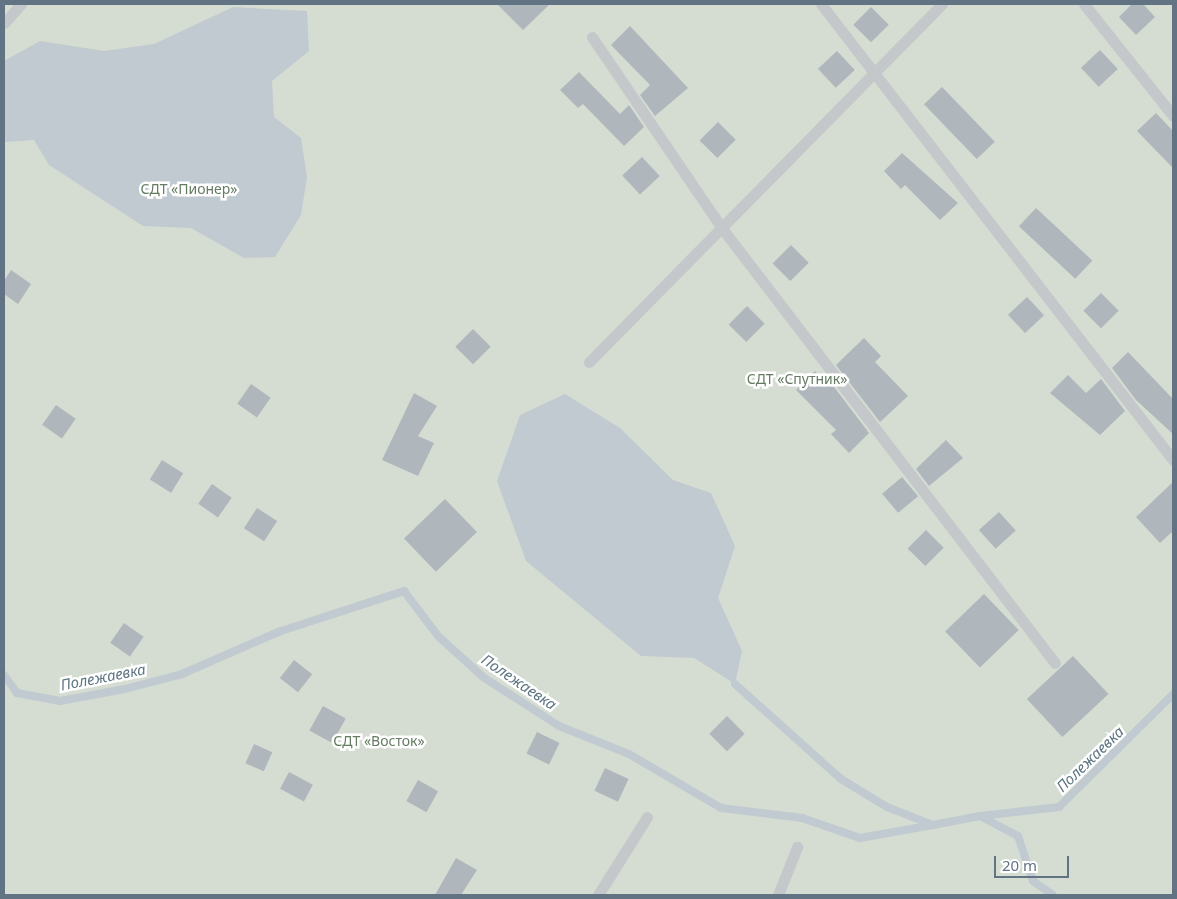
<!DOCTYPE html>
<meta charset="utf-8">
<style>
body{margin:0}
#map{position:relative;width:1177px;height:899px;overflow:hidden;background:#f5f6f1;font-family:"Noto Sans",sans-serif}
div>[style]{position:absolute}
.green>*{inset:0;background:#d5ddd2;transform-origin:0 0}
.water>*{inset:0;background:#c0cad0}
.stream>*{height:8px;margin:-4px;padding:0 4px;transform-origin:4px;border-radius:4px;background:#c0cad0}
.building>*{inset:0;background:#afb6bc;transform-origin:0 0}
.service>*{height:11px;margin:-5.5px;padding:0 5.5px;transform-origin:5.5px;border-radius:5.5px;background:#c4c8cb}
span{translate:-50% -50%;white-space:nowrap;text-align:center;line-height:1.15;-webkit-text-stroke:5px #fff;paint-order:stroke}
.park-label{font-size:14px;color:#657b62}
.water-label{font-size:15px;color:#5e7582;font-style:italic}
.frame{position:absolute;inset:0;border:5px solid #627384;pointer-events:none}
.scale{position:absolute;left:994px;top:856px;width:75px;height:22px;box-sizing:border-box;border:2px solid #627384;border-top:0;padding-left:6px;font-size:15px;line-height:18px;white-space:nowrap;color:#627384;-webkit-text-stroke:4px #fff;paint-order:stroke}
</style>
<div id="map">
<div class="green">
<i style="left:4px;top:4px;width:1169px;height:891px"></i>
</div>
<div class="water">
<i style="clip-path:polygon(233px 7px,307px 11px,309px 51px,272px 81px,274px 117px,301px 138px,307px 177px,301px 215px,275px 257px,244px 258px,191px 228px,143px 226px,49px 165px,34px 140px,4px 142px,4px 61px,40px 41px,104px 51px,154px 44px)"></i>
<i style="clip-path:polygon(565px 394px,620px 428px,673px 480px,711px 493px,735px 546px,718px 598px,742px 651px,735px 684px,694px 658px,641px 656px,526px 561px,497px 481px,520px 415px)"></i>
</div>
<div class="stream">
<i style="left:4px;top:675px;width:22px;rotate:54deg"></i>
<i style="left:17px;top:693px;width:44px;rotate:10.5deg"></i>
<i style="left:60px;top:701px;width:66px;rotate:-10.5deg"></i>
<i style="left:125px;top:689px;width:59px;rotate:-14.7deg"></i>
<i style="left:182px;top:674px;width:105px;rotate:-23.6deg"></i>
<i style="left:278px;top:632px;width:133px;rotate:-18deg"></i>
<i style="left:404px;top:591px;width:56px;rotate:52.9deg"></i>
<i style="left:438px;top:636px;width:61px;rotate:42.3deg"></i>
<i style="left:483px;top:677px;width:90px;rotate:32.8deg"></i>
<i style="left:559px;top:726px;width:75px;rotate:21.8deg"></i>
<i style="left:629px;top:754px;width:107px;rotate:30.4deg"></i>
<i style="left:721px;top:808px;width:82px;rotate:7deg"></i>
<i style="left:802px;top:818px;width:61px;rotate:19deg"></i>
<i style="left:860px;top:838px;width:74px;rotate:-10.1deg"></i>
<i style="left:735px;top:684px;width:142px;rotate:41.9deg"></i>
<i style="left:841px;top:779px;width:54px;rotate:31.3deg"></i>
<i style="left:887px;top:807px;width:49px;rotate:21.4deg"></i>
<i style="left:933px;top:825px;width:48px;rotate:-10.8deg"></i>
<i style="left:980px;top:816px;width:43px;rotate:27.8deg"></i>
<i style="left:1018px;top:836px;width:47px;rotate:71.6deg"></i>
<i style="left:1033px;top:881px;width:24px;rotate:35deg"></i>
<i style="left:980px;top:816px;width:80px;rotate:-6.5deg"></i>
<i style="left:1059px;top:807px;width:161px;rotate:-44.7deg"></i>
</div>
<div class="building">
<i style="clip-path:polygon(497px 4px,550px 4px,523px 30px)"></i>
<i style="clip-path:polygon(1132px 4px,1143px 4px,1155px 17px,1136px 35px,1119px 17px)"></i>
<i style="left:871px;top:7px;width:25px;height:25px;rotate:45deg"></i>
<i style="clip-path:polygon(630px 26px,688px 88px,655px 116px,640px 95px,650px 85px,611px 45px)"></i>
<i style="left:1100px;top:50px;width:26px;height:26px;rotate:47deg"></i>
<i style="left:837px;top:51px;width:26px;height:26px;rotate:47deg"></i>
<i style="clip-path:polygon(579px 72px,620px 114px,629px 105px,644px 127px,624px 146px,583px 104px,578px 108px,560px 90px)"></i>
<i style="left:942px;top:87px;width:76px;height:25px;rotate:46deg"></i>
<i style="clip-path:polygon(1156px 113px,1173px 131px,1173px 168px,1137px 131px)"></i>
<i style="left:718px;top:122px;width:25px;height:26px;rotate:45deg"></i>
<i style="clip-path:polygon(902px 153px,958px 203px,940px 220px,905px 185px,901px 189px,884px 171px)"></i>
<i style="left:642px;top:157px;width:26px;height:27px;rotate:47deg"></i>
<i style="left:1036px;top:208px;width:77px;height:25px;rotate:43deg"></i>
<i style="left:791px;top:245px;width:25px;height:26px;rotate:45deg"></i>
<i style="clip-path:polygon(11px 270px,31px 284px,18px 304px,4px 294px,4px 281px)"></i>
<i style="left:1101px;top:293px;width:25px;height:25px;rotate:45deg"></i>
<i style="left:1027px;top:297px;width:25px;height:26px;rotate:47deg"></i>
<i style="left:747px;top:306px;width:25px;height:26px;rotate:45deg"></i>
<i style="left:473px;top:329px;width:25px;height:25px;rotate:45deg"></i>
<i style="clip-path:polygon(864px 338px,881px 356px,875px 362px,908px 396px,880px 422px,836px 365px)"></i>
<i style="clip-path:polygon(1128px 352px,1173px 399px,1173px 434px,1136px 400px,1112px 368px)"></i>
<i style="clip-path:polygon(815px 371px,822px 379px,825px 375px,869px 433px,849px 453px,831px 434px,836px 430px,796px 390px)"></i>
<i style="clip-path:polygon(1068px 375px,1086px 393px,1101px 379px,1125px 411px,1100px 435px,1050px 393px)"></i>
<i style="left:251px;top:384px;width:24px;height:24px;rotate:35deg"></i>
<i style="clip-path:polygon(414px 393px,437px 406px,418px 436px,434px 443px,418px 476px,382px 460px)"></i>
<i style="left:56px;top:405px;width:24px;height:24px;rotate:35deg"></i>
<i style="clip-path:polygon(946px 440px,963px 458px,929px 486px,916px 469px)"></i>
<i style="left:162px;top:460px;width:25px;height:23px;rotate:32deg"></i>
<i style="left:902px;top:477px;width:25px;height:26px;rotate:50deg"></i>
<i style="clip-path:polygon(1173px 482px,1173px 531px,1160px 543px,1136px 517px)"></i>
<i style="left:212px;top:484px;width:24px;height:24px;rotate:35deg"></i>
<i style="left:445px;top:499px;width:46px;height:57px;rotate:46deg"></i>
<i style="left:257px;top:508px;width:24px;height:24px;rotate:33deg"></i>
<i style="left:999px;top:512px;width:25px;height:27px;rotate:48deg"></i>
<i style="left:926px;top:530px;width:25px;height:26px;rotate:45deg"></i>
<i style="left:984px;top:594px;width:50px;height:54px;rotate:46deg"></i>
<i style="left:124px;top:623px;width:24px;height:24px;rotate:35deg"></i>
<i style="left:1073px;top:656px;width:52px;height:63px;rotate:47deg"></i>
<i style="left:294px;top:660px;width:23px;height:23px;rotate:38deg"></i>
<i style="left:323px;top:706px;width:26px;height:28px;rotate:29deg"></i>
<i style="left:727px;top:716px;width:25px;height:25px;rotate:45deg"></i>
<i style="left:537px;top:732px;width:25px;height:24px;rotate:26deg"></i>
<i style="left:254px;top:744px;width:20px;height:21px;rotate:24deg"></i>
<i style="left:605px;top:768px;width:26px;height:25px;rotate:25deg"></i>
<i style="left:289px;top:772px;width:27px;height:19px;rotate:28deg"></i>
<i style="left:418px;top:780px;width:23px;height:24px;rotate:29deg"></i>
<i style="clip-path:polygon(456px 858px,477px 870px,461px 895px,435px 895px)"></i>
</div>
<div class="service">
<i style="left:821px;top:4px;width:576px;rotate:52.33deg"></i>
<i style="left:1084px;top:4px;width:143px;rotate:51.5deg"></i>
<i style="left:4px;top:23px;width:25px;rotate:-48deg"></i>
<i style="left:592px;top:37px;width:230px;rotate:55.8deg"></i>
<i style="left:721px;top:227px;width:549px;rotate:52.55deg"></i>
<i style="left:589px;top:362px;width:503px;rotate:-45.4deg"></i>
<i style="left:598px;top:895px;width:92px;rotate:-57.9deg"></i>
<i style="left:778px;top:895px;width:52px;rotate:-68.4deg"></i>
</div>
<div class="park-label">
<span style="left:189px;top:189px">СДТ «Пионер»</span>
<span style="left:797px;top:379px">СДТ «Спутник»</span>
<span style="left:379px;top:741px">СДТ «Восток»</span>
</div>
<div class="water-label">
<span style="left:103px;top:677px;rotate:-11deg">Полежаевка</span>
<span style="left:519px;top:682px;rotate:34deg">Полежаевка</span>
<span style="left:1090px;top:759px;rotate:-44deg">Полежаевка</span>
</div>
<div class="frame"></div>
<div class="scale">20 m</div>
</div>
